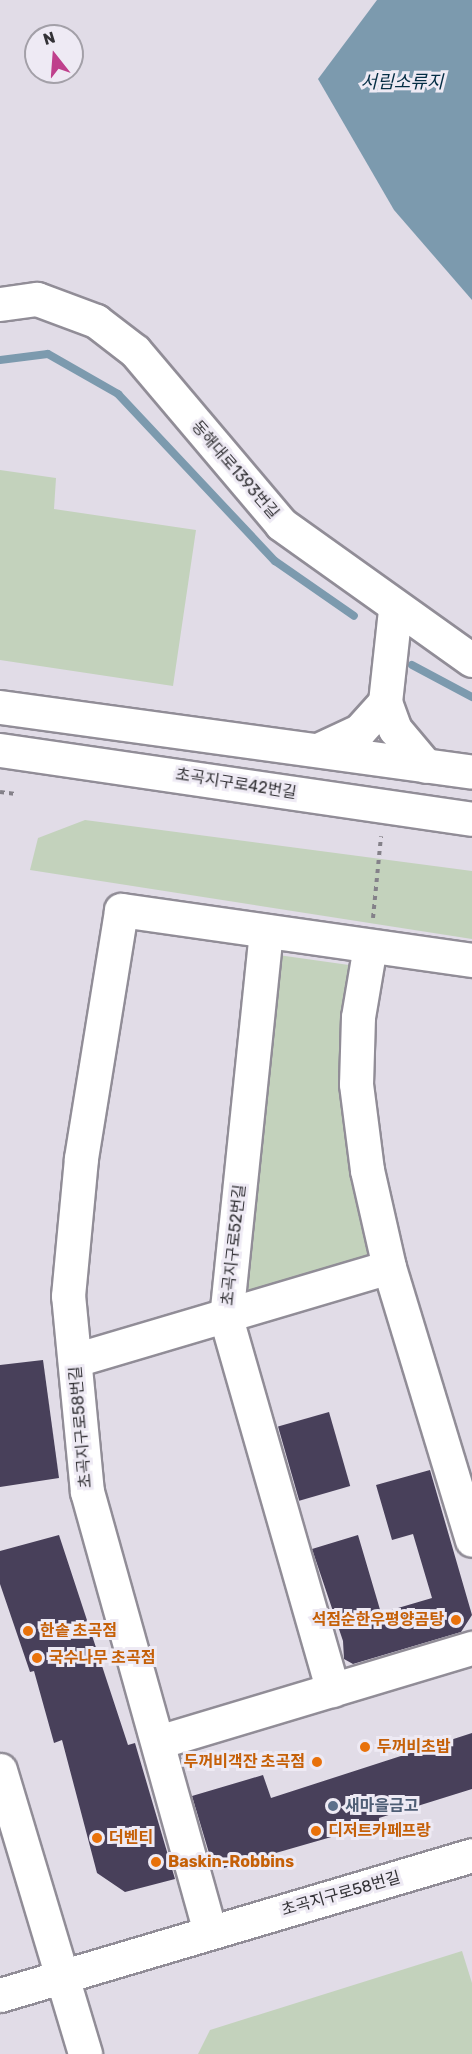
<!DOCTYPE html>
<meta charset="utf-8">
<style>
body{margin:0}
#map{position:relative;width:472px;height:2054px;overflow:hidden;background:#e1dce7;font-family:Rubik,"Noto Sans KR",sans-serif}
div>[style]{position:absolute}
.green>*{inset:0;background:#c3d2bc}
.water>*{inset:0;background:#7c9aae}
.stream>*{height:8px;margin:-4px;padding:0 4px;transform-origin:4px;border-radius:4px;background:#7c9aae}
.building>*{inset:0;background:#48405a;transform-origin:0 0}
.path>*{height:4px;margin-top:-2px;transform-origin:0;background:repeating-linear-gradient(90deg,#848189 0 4.5px,transparent 0 9px)}
.roads{filter:drop-shadow(2px 0 #918d97) drop-shadow(-2px 0 #918d97) drop-shadow(0 2px #918d97) drop-shadow(0 -2px #918d97)}
.minor>*{height:33px;margin:-16.5px;padding:0 16.5px;transform-origin:16.5px;border-radius:16.5px;background:#fff}
.dots>*{width:16px;height:16px;translate:-50% -50%;box-sizing:border-box;border:3px solid #eeeaf4;border-radius:50%}
span{translate:-50% -50%;white-space:nowrap;text-align:center;line-height:1.15;-webkit-text-stroke:6px #eeeaf4;paint-order:stroke}
.street-label{font-size:16px;color:#333236}
.food-label{font-size:16px;color:#c56008;font-weight:700}
.right{translate:-100% -50%;text-align:right}
.left{translate:0 -50%;text-align:left}
.service-label{font-size:16px;color:#4e5e75;font-weight:700}
.water-label{font-size:18px;color:#042d44;font-style:italic}
.north{position:absolute;left:24px;top:24px;width:60px;height:60px;box-sizing:border-box;background:#eeeaf4;border:2px solid #a3a0a8;border-radius:50%;rotate:343deg;font-size:16px;font-weight:700;line-height:24px;text-align:center;color:#333236}
.north::after{content:'';display:block;margin:auto;width:21px;height:27px;background:#bf408c;clip-path:polygon(50% 0,100% 100%,50% 72%,0 100%)}
</style>
<div id="map">
<div class="green">
<i style="clip-path:polygon(0 470px,56px 478px,54px 509px,196px 530px,173px 686px,0 660px)"></i>
<i style="clip-path:polygon(85px 820px,472px 871px,472px 939px,30px 870px,38px 838px)"></i>
<i style="clip-path:polygon(271px 954px,349px 965px,343px 1009px,376px 1258px,244px 1296px)"></i>
<i style="clip-path:polygon(462px 1951px,472px 1983px,472px 2054px,198px 2054px,210px 2030px)"></i>
</div>
<div class="water">
<i style="clip-path:polygon(377px 0,472px 0,472px 300px,394px 210px,318px 79px)"></i>
</div>
<div class="stream">
<i style="left:0;top:360px;width:48px;rotate:-7.1deg"></i>
<i style="left:48px;top:354px;width:81px;rotate:29.7deg"></i>
<i style="left:118px;top:394px;width:229px;rotate:46.8deg"></i>
<i style="left:275px;top:561px;width:96px;rotate:34.8deg"></i>
<i style="left:412px;top:665px;width:68px;rotate:28.1deg"></i>
</div>
<div class="building">
<i style="clip-path:polygon(43px 1360px,59px 1478px,0 1487px,0 1365px)"></i>
<i style="left:329px;top:1412px;width:77px;height:53px;rotate:74deg"></i>
<i style="clip-path:polygon(430px 1470px,472px 1615px,461px 1632px,353px 1664px,344px 1659px,343px 1641px,312px 1549px,358px 1535px,381px 1613px,432px 1598px,413px 1534px,392px 1540px,376px 1485px)"></i>
<i style="clip-path:polygon(59px 1535px,128px 1745px,135px 1743px,175px 1879px,125px 1892px,97px 1873px,62px 1740px,54px 1743px,34px 1671px,30px 1672px,0 1584px,0 1551px)"></i>
<i style="clip-path:polygon(472px 1733px,472px 1789px,379px 1818px,380px 1823px,224px 1868px,209px 1853px,192px 1796px,263px 1775px,271px 1798px)"></i>
</div>
<div class="path">
<i style="left:0;top:792px;width:16px;rotate:7deg"></i>
<i style="left:373px;top:918px;width:82px;rotate:-84.4deg"></i>
</div>
<div class="roads">
<div class="minor">
<i style="left:0;top:304px;width:37px;rotate:-8deg"></i>
<i style="left:37px;top:299px;width:63px;rotate:20.4deg"></i>
<i style="left:96px;top:321px;width:49px;rotate:37.6deg"></i>
<i style="left:135px;top:351px;width:226px;rotate:49.8deg"></i>
<i style="left:281px;top:524px;width:234px;rotate:35.5deg"></i>
<i style="left:395px;top:610px;width:93px;rotate:96.2deg"></i>
<i style="left:385px;top:702px;width:29px;rotate:70deg"></i>
<i style="left:395px;top:729px;width:48px;rotate:50deg"></i>
<i style="left:0;top:707px;width:476px;rotate:7.8deg"></i>
<i style="left:0;top:750px;width:477px;rotate:8.3deg"></i>
<i style="left:318px;top:750px;width:45px;rotate:-24.9deg"></i>
<i style="left:359px;top:731px;width:39px;rotate:-48deg"></i>
<i style="left:266px;top:931px;width:389px;rotate:95.9deg"></i>
<i style="left:226px;top:1318px;width:387px;rotate:74deg"></i>
<i style="left:370px;top:946px;width:72px;rotate:99.6deg"></i>
<i style="left:358px;top:1017px;width:67px;rotate:91.7deg"></i>
<i style="left:356px;top:1084px;width:87px;rotate:82.7deg"></i>
<i style="left:367px;top:1170px;width:99px;rotate:77.2deg"></i>
<i style="left:389px;top:1267px;width:285px;rotate:73.1deg"></i>
<i style="left:75px;top:1360px;width:327px;rotate:-16.5deg"></i>
<i style="left:158px;top:1742px;width:328px;rotate:-16.7deg"></i>
<i style="left:0;top:1770px;width:296px;rotate:73.3deg"></i>
<i style="left:210px;top:1932px;width:457px;rotate:-105.6deg"></i>
<i style="left:87px;top:1492px;width:197px;rotate:-95.5deg"></i>
<i style="left:68px;top:1296px;width:139px;rotate:-84.6deg"></i>
<i style="left:81px;top:1158px;width:251px;rotate:-80.8deg"></i>
<i style="left:121px;top:910px;width:355px;rotate:8.1deg"></i>
<i style="left:0;top:1995px;width:492px;rotate:-16.5deg"></i>
</div>
</div>
<div class="dots">
<i style="left:456px;top:1620px;background:#e8710a"></i>
<i style="left:28px;top:1631px;background:#e8710a"></i>
<i style="left:37px;top:1658px;background:#e8710a"></i>
<i style="left:365px;top:1747px;background:#e8710a"></i>
<i style="left:317px;top:1762px;background:#e8710a"></i>
<i style="left:333px;top:1806px;background:#5c6f8a"></i>
<i style="left:316px;top:1831px;background:#e8710a"></i>
<i style="left:97px;top:1838px;background:#e8710a"></i>
<i style="left:156px;top:1862px;background:#e8710a"></i>
</div>
<div class="street-label">
<span style="left:235px;top:470px;rotate:49deg">동해대로1393번길</span>
<span style="left:236px;top:784px;rotate:9deg">초곡지구로42번길</span>
<span style="left:234px;top:1245px;rotate:-84deg">초곡지구로52번길</span>
<span style="left:81px;top:1427px;rotate:-95deg">초곡지구로58번길</span>
<span style="left:341px;top:1894px;rotate:-16deg">초곡지구로58번길</span>
</div>
<div class="food-label">
<span class="right" style="left:444px;top:1620px">석점순한우평양곰탕</span>
<span class="left" style="left:40px;top:1631px">한솥 초곡점</span>
<span class="left" style="left:49px;top:1658px">국수나무 초곡점</span>
<span class="left" style="left:377px;top:1747px">두꺼비초밥</span>
<span class="right" style="left:305px;top:1762px">두꺼비객잔 초곡점</span>
<span class="left" style="left:328px;top:1831px">디저트카페프랑</span>
<span class="left" style="left:109px;top:1838px">더벤티</span>
<span class="left" style="left:168px;top:1862px">Baskin-Robbins</span>
</div>
<div class="service-label">
<span class="left" style="left:345px;top:1806px">새마을금고</span>
</div>
<div class="water-label">
<span style="left:402px;top:82px">서림소류지</span>
</div>
<div class="north">N</div>
</div>
